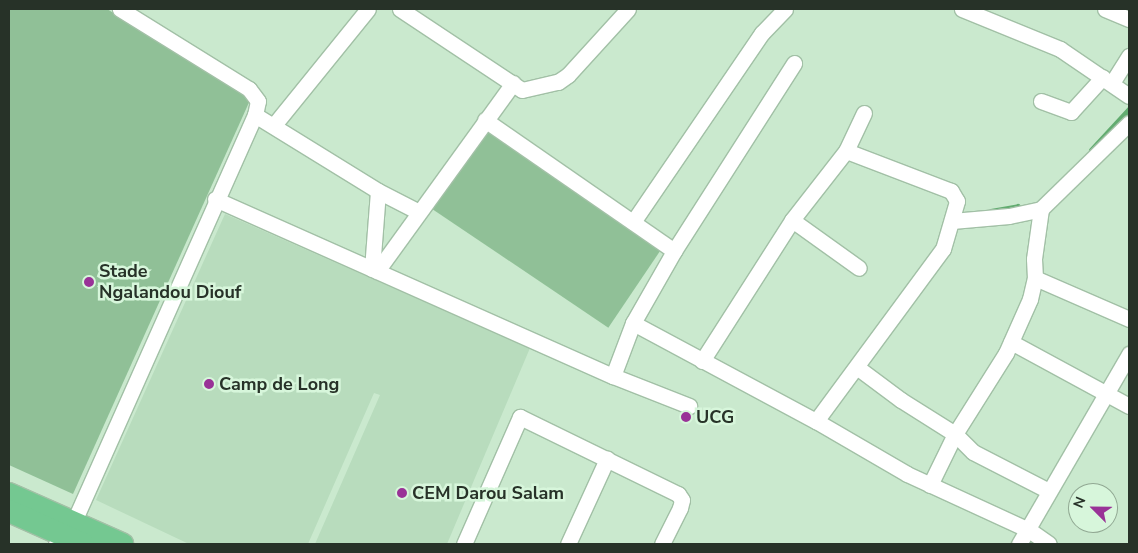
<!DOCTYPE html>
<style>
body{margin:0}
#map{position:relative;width:1138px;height:553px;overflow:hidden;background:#cae9ce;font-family:"Nunito Sans",sans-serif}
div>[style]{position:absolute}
.built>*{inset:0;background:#b8dcbd}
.green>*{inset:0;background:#90c097;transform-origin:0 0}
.stream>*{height:4.5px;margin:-2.25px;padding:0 2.25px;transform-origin:2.25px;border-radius:2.25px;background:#62ac70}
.roads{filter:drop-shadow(1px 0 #a2c0a6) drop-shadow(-1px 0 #a2c0a6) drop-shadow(0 1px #a2c0a6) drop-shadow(0 -1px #a2c0a6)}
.street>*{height:15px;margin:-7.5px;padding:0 7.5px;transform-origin:7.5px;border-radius:7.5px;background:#fff}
.primary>*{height:22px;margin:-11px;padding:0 11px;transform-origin:11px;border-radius:11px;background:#74c891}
.dots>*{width:14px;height:14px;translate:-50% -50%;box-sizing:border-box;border:2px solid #d7f6db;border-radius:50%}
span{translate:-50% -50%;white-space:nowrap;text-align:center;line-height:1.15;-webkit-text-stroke:5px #d7f6db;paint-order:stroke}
.poi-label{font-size:18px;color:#273228;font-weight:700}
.left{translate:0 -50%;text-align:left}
.frame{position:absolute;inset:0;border:10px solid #273228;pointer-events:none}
.north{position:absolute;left:1068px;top:483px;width:50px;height:50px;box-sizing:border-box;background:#d7f6db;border:1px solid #91a893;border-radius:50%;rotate:293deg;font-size:14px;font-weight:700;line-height:20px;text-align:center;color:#273228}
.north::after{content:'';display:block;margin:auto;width:18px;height:22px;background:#993297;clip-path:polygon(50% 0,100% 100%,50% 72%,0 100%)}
</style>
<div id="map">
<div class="built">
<i style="clip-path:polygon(225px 214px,530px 348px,447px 544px,315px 544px,380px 395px,374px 393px,308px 544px,189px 544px,96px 500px)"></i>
</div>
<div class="green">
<i style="clip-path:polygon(9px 9px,107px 9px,251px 98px,73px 494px,9px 465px)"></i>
<i style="left:486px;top:121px;width:217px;height:103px;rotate:34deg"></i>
</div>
<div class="stream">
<i style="left:1091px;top:150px;width:56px;rotate:-47.2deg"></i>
<i style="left:991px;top:211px;width:27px;rotate:-10deg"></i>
<i style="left:1018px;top:206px;width:5px;rotate:37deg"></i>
</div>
<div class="roads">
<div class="street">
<i style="left:400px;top:9px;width:146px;rotate:33.6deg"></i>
<i style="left:522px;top:90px;width:37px;rotate:-13deg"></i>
<i style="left:558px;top:82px;width:12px;rotate:-35deg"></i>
<i style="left:568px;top:75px;width:89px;rotate:-47.7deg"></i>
<i style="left:962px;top:9px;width:106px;rotate:22.2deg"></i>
<i style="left:1060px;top:49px;width:83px;rotate:34.3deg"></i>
<i style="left:1105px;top:9px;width:26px;rotate:23deg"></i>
<i style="left:1112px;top:83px;width:32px;rotate:-58deg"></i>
<i style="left:1041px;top:101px;width:32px;rotate:20deg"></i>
<i style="left:1071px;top:112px;width:47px;rotate:-47.6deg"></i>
<i style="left:255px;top:115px;width:145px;rotate:31.7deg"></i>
<i style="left:378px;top:191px;width:46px;rotate:27.1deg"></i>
<i style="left:485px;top:120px;width:230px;rotate:34.7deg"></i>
<i style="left:274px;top:125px;width:149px;rotate:-51deg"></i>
<i style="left:215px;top:199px;width:436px;rotate:24deg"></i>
<i style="left:613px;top:376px;width:82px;rotate:21.5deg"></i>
<i style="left:1041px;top:209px;width:50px;rotate:98deg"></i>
<i style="left:1034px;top:259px;width:19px;rotate:87deg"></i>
<i style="left:1035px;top:278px;width:103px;rotate:23.6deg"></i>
<i style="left:792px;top:220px;width:82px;rotate:35.6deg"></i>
<i style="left:952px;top:221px;width:57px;rotate:-5deg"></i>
<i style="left:1009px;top:216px;width:33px;rotate:-12deg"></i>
<i style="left:1041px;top:209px;width:123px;rotate:-44.3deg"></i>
<i style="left:633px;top:222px;width:229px;rotate:-55.7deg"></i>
<i style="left:762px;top:33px;width:33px;rotate:-46deg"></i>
<i style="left:372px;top:269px;width:78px;rotate:-85.6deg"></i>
<i style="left:377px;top:271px;width:232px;rotate:-54.1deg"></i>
<i style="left:633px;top:323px;width:208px;rotate:28.2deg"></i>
<i style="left:816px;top:421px;width:105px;rotate:30.2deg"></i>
<i style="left:907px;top:474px;width:134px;rotate:24.7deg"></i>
<i style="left:1029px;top:530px;width:24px;rotate:35deg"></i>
<i style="left:1011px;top:342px;width:134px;rotate:28.5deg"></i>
<i style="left:702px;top:361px;width:167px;rotate:-57.4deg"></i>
<i style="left:792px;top:220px;width:88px;rotate:-52deg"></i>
<i style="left:846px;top:151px;width:42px;rotate:-64.7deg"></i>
<i style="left:858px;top:368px;width:54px;rotate:36.7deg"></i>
<i style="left:901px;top:400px;width:64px;rotate:32.2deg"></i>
<i style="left:955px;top:434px;width:25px;rotate:45deg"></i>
<i style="left:973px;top:452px;width:85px;rotate:27.2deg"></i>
<i style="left:613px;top:376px;width:57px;rotate:-69.3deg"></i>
<i style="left:633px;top:323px;width:83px;rotate:-60.3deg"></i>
<i style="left:674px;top:251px;width:223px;rotate:-57.4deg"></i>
<i style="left:816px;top:421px;width:214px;rotate:-53.6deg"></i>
<i style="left:943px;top:249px;width:50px;rotate:-73.7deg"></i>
<i style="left:957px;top:201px;width:12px;rotate:-121deg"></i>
<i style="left:951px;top:191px;width:112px;rotate:-159.1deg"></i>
<i style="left:930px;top:485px;width:57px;rotate:-63.9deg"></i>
<i style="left:955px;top:434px;width:96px;rotate:-57.8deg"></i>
<i style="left:1006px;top:353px;width:59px;rotate:-66deg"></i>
<i style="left:1030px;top:299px;width:22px;rotate:-77deg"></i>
<i style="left:56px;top:544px;width:13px;rotate:-32deg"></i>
<i style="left:67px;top:537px;width:462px;rotate:-66deg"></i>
<i style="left:255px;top:115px;width:14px;rotate:-78deg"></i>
<i style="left:258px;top:101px;width:15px;rotate:-127deg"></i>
<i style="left:249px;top:89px;width:152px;rotate:-148.2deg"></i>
<i style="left:464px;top:544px;width:139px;rotate:-66.2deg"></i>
<i style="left:520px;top:417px;width:176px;rotate:26deg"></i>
<i style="left:678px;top:494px;width:7px;rotate:56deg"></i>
<i style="left:682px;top:500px;width:8px;rotate:104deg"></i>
<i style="left:680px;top:508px;width:40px;rotate:116.6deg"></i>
<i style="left:568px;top:544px;width:94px;rotate:-65.4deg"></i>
<i style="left:1019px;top:544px;width:220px;rotate:-59.9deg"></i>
</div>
<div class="primary">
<i style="left:9px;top:494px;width:124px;rotate:23.9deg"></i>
<i style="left:9px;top:511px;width:81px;rotate:24deg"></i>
</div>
</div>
<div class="dots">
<i style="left:89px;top:282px;background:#993297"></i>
<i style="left:209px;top:384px;background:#993297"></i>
<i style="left:686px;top:417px;background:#993297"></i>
<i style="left:402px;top:493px;background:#993297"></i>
</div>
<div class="poi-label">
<span class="left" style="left:99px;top:282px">Stade<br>Ngalandou Diouf</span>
<span class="left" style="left:219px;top:384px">Camp de Long</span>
<span class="left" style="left:696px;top:417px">UCG</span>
<span class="left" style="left:412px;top:493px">CEM Darou Salam</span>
</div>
<div class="frame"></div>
<div class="north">N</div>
</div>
